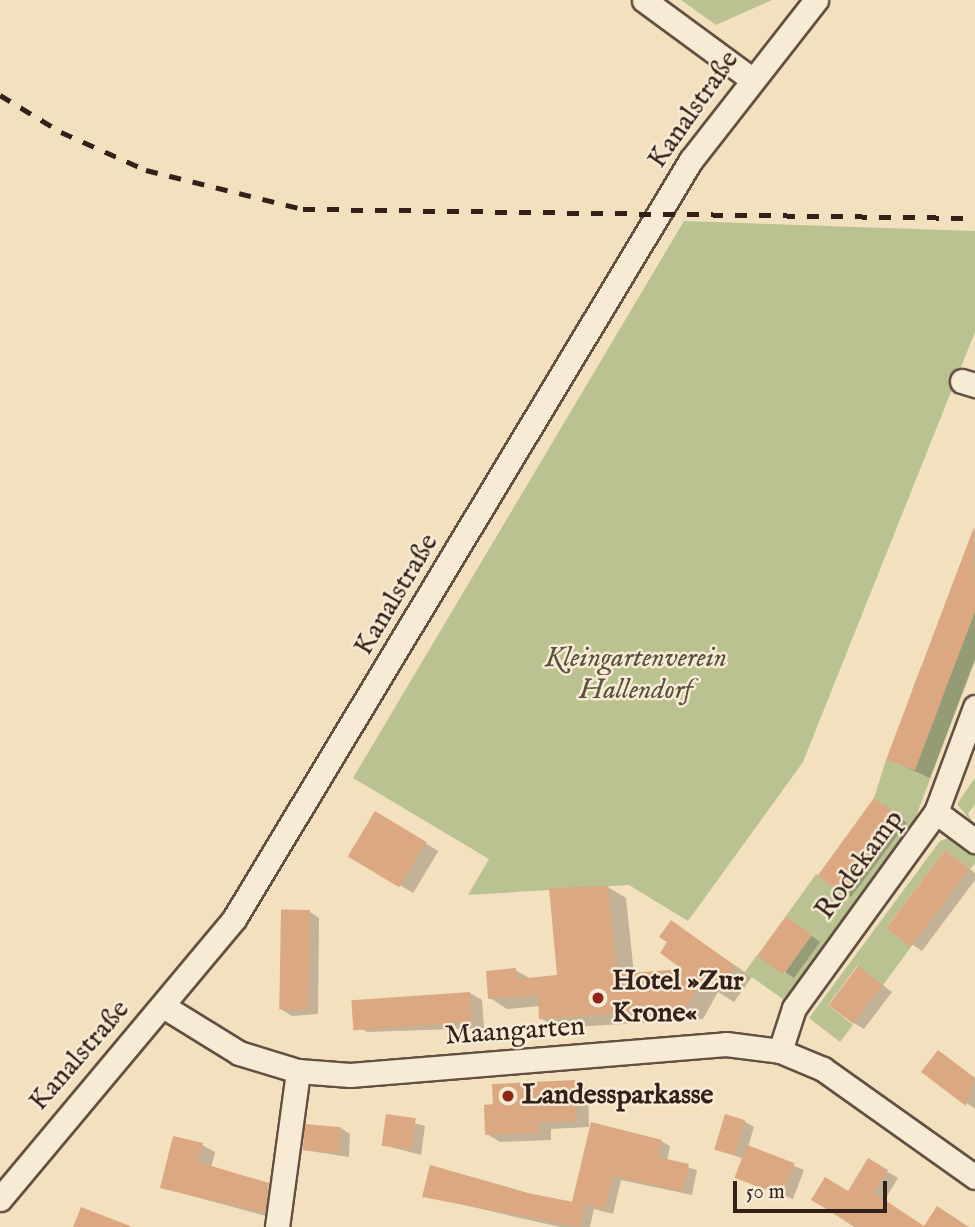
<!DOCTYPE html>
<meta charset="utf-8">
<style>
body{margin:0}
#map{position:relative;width:975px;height:1227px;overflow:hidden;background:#f3e0bf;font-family:"IM FELL English",serif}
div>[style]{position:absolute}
.green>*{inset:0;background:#bbc291}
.shadow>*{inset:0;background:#0003;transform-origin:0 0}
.building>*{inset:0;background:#dba882;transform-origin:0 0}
.roads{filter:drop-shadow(2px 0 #635042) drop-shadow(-2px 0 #635042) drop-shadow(0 2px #635042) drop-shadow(0 -2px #635042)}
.minor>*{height:23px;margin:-11.5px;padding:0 11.5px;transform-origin:11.5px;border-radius:11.5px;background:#f7ebd5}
.rail>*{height:5px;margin-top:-2.5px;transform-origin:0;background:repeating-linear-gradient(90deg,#332019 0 12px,transparent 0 24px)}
.dots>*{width:19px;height:19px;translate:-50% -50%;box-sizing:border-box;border:4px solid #f7ebd5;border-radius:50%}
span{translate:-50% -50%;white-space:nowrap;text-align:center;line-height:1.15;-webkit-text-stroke:5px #f7ebd5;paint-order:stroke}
.street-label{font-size:28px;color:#332019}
.park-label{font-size:28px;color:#5c513d;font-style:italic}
.poi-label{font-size:28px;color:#332019;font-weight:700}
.left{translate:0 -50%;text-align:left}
.scale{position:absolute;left:733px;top:1181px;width:154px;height:32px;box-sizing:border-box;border:4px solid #332019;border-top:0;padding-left:9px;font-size:21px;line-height:24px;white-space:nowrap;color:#332019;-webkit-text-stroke:5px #f7ebd5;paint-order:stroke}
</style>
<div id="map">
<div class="green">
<i style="clip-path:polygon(681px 0,772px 0,716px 25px)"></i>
<i style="clip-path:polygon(684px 221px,975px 231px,975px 332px,803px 762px,688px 921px,629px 885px,468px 895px,489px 859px,353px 778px)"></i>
<i style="clip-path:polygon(975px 611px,975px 661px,915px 819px,784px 1000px,745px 972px,757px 955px,784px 974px,812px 935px,786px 916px,816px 874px,840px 892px,898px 816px,874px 798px,886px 760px,915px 770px,941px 701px,912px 690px,921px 667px,950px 677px)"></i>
<i style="clip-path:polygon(975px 778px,975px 804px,968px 814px,975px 826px,957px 804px)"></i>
<i style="clip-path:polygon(953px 836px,975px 852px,975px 863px,970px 869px,945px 850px,886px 928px,911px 947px,883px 985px,857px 966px,828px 1005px,853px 1025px,840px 1042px,809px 1018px,940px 841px)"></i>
</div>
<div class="shadow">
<i style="clip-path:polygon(975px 529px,975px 659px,930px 778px,888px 759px)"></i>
<i style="clip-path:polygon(884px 805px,907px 823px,851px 897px,842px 891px)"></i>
<i style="left:375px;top:813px;width:74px;height:49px;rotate:31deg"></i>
<i style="clip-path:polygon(955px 858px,975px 873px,975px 880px,922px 951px,888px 928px)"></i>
<i style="clip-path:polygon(608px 887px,626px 898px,634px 974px,687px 970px,669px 942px,672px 922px,752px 977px,734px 1002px,718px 992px,703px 1019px,558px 1028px,540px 1018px,540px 1006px,507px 1009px,490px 998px,515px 970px,531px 979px,559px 977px)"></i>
<i style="clip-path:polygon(310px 912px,319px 918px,318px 1014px,292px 1016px,282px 1010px)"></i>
<i style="clip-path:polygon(796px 924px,820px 942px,794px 978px,760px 955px)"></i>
<i style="clip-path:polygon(867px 973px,892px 992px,864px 1029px,854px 1023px)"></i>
<i style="clip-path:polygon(470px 993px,482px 1000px,484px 1028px,367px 1032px,355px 1025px)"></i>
<i style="clip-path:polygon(948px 1058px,975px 1079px,975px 1109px,924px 1072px)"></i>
<i style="clip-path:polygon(575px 1082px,588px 1089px,589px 1127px,551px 1129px,551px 1140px,500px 1142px,487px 1134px)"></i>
<i style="clip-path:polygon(388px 1116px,425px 1126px,421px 1155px,383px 1145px)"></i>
<i style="clip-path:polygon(744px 1121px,754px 1127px,748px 1147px,804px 1170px,793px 1199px,747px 1182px,744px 1159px,717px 1149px)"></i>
<i style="clip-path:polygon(341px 1128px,350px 1134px,349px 1157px,303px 1150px)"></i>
<i style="clip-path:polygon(661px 1141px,670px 1146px,667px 1161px,697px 1170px,692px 1195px,621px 1180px,613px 1214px,594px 1209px,590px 1227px,560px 1227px,424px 1196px,527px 1194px,580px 1206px,574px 1201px)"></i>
<i style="clip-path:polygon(202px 1145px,215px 1152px,211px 1168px,281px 1192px,277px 1219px,162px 1188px)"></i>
<i style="clip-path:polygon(868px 1160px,898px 1178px,884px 1201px,924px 1227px,854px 1227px,814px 1200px,849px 1193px)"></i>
</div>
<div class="building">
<i style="clip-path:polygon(974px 527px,975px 611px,915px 770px,886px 760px)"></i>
<i style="left:874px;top:798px;width:31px;height:96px;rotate:36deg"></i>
<i style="left:375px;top:811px;width:60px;height:53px;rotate:31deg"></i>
<i style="left:945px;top:850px;width:31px;height:98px;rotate:37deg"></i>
<i style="clip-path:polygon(608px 886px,617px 974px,682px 969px,660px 953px,667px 942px,659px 937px,671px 920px,735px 966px,716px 993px,701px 982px,685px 1010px,539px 1019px,538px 995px,488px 999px,486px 971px,516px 968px,517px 979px,557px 975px,549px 888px)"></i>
<i style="left:310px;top:910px;width:100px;height:29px;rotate:91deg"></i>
<i style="left:786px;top:916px;width:32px;height:49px;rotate:36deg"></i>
<i style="left:858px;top:966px;width:31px;height:49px;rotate:37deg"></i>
<i style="left:470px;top:992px;width:30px;height:119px;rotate:86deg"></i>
<i style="clip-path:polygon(938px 1050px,975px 1078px,966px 1106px,921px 1072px)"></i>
<i style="clip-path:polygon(575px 1080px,577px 1121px,538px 1122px,539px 1133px,485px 1135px,484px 1105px,493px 1104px,492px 1084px)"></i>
<i style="left:386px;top:1114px;width:30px;height:32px;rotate:8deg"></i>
<i style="left:725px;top:1114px;width:21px;height:37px;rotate:17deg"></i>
<i style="clip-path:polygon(591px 1122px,662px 1140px,658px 1157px,689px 1164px,683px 1192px,613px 1176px,605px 1210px,586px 1205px,580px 1227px,422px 1197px,430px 1165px,528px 1193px,578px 1203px,572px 1202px)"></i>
<i style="left:305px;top:1124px;width:36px;height:26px;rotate:5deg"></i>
<i style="clip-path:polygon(173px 1136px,203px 1143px,198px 1162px,269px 1183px,265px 1213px,160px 1188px)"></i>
<i style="left:747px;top:1145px;width:51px;height:35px;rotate:21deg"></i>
<i style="clip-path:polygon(868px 1158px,888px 1170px,874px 1193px,924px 1226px,937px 1206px,969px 1227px,856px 1227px,811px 1200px,825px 1177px,848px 1191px)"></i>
<i style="clip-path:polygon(81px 1207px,130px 1226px,130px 1227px,73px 1227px)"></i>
</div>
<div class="roads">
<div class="minor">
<i style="left:644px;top:0;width:132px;rotate:36.3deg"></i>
<i style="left:962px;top:381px;width:14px;rotate:17deg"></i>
<i style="left:936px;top:812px;width:49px;rotate:36.6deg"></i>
<i style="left:163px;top:1006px;width:89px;rotate:31.7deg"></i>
<i style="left:239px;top:1053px;width:62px;rotate:17deg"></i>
<i style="left:298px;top:1071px;width:52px;rotate:4.4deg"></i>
<i style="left:350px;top:1075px;width:377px;rotate:-4.7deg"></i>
<i style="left:726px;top:1044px;width:54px;rotate:7.4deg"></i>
<i style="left:780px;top:1051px;width:47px;rotate:22.7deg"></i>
<i style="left:823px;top:1069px;width:186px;rotate:35.4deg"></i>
<i style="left:780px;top:1051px;width:45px;rotate:-72deg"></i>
<i style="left:794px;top:1008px;width:242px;rotate:-54.1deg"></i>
<i style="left:936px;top:812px;width:112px;rotate:-69.6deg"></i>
<i style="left:0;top:1199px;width:365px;rotate:-50.1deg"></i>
<i style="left:234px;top:919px;width:886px;rotate:-58.95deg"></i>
<i style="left:691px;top:160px;width:203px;rotate:-52deg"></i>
<i style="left:277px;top:1227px;width:157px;rotate:-82.3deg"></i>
</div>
</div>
<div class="rail">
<i style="left:0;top:95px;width:71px;rotate:31.2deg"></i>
<i style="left:61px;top:132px;width:93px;rotate:24.1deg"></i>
<i style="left:146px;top:170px;width:162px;rotate:14deg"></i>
<i style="left:303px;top:209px;width:672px;rotate:0.77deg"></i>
</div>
<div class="dots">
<i style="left:598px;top:998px;background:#8f2418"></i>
<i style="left:508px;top:1096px;background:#8f2418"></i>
</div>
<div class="street-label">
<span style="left:694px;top:110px;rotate:-55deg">Kanalstraße</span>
<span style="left:397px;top:595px;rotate:-59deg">Kanalstraße</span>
<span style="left:860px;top:865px;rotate:-54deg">Rodekamp</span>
<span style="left:515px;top:1032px;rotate:-4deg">Maangarten</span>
<span style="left:80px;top:1056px;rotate:-49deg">Kanalstraße</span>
</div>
<div class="park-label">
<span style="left:636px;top:675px">Kleingartenverein<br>Hallendorf</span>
</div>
<div class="poi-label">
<span class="left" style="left:612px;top:998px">Hotel »Zur<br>Krone«</span>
<span class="left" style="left:522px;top:1096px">Landessparkasse</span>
</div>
<div class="scale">50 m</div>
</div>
